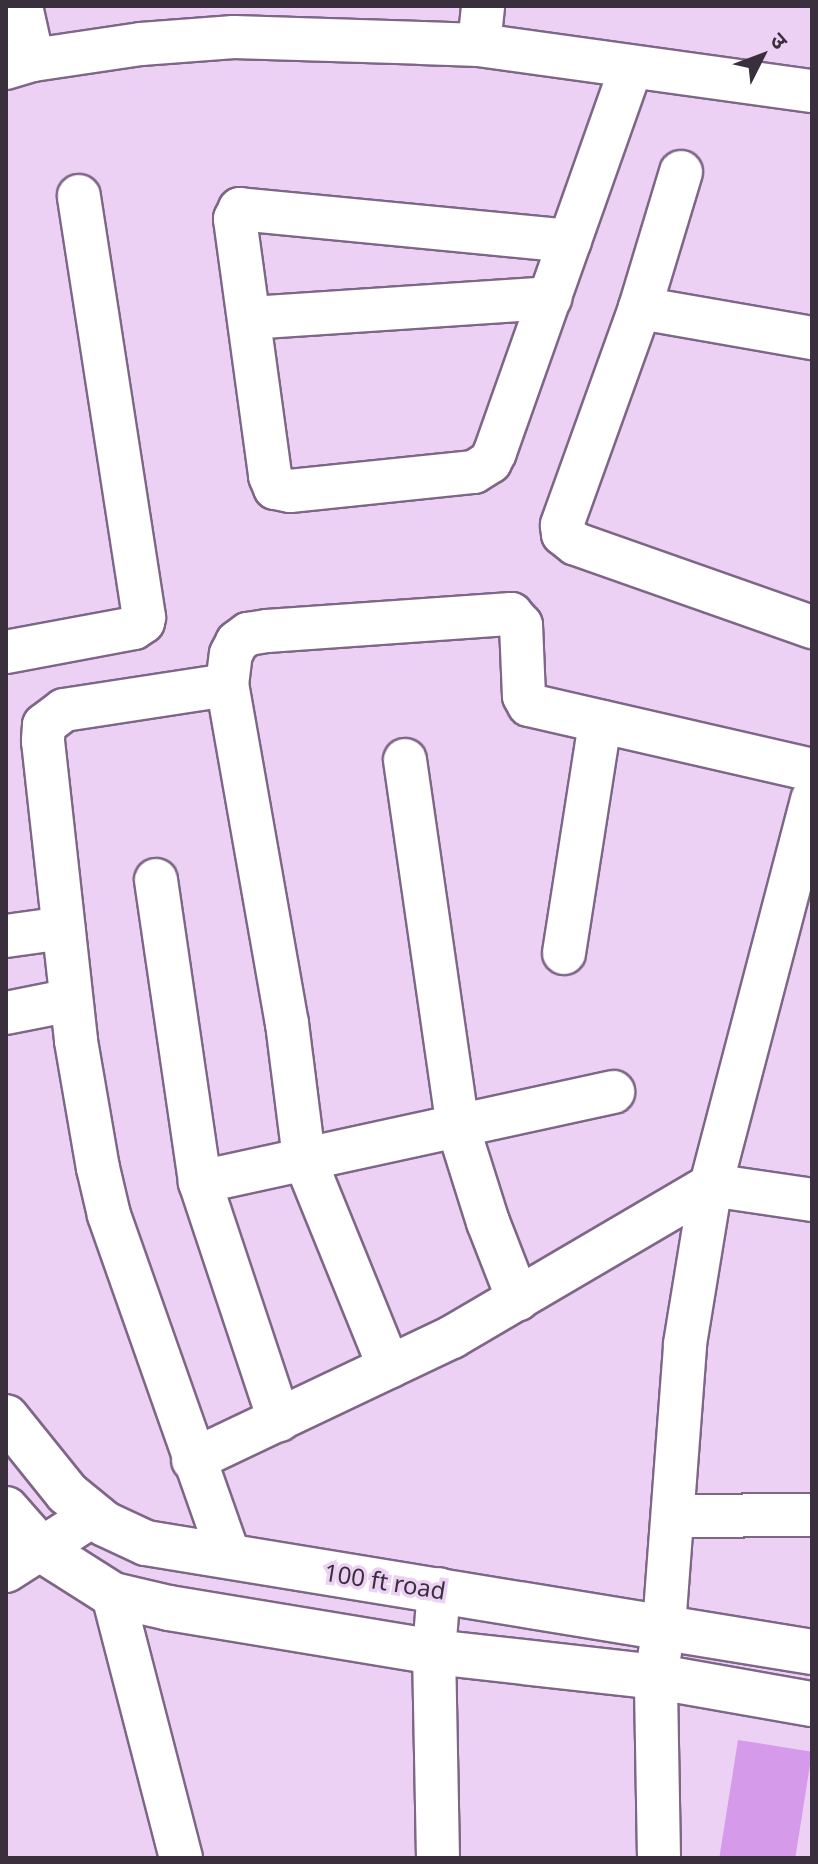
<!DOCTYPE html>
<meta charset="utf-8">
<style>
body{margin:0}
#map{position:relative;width:818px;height:1864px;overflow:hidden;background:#ecd1f5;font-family:"Noto Sans","Noto Sans Devanagari",sans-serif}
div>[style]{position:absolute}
.green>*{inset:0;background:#d69aea;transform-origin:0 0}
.roads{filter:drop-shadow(2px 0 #7e6786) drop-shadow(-2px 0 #7e6786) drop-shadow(0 2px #7e6786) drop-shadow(0 -2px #7e6786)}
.minor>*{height:42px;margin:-21px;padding:0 21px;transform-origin:21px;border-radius:21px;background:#fff}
.major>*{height:44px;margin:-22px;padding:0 22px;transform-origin:22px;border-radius:22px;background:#fff}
span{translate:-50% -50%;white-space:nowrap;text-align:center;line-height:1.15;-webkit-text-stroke:7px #ecd1f5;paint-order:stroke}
.street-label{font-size:24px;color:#3a2f3d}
.frame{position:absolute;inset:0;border:8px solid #3a2f3d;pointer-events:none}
.north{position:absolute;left:722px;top:16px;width:80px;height:80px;-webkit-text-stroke:6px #ecd1f5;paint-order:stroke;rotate:48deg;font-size:22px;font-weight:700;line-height:32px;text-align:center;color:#3a2f3d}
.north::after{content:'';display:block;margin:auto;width:28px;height:36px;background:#3a2f3d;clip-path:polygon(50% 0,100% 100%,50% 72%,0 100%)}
</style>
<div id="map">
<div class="green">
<i style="left:738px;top:1740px;width:75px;height:118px;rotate:9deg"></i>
</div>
<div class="roads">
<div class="minor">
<i style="left:21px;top:6px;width:55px;rotate:77.5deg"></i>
<i style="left:479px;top:45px;width:39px;rotate:-84deg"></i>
<i style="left:6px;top:68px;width:28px;rotate:-17deg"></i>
<i style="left:33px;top:60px;width:109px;rotate:-8.4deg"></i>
<i style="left:141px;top:44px;width:93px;rotate:-4.3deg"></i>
<i style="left:234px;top:37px;width:187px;rotate:1.8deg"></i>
<i style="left:421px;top:43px;width:58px;rotate:2deg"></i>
<i style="left:479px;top:45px;width:336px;rotate:7.9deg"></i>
<i style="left:681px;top:172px;width:142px;rotate:106.8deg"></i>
<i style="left:640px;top:308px;width:231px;rotate:109.8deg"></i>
<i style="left:562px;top:525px;width:9px;rotate:84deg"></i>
<i style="left:563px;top:534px;width:16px;rotate:38deg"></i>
<i style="left:576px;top:544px;width:250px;rotate:19.4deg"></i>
<i style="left:570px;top:241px;width:332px;rotate:-174.5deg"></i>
<i style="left:240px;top:209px;width:11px;rotate:117deg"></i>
<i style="left:235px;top:219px;width:259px;rotate:82.2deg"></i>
<i style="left:270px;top:476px;width:13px;rotate:67deg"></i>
<i style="left:275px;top:488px;width:15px;rotate:11deg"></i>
<i style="left:290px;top:491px;width:185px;rotate:-5.9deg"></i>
<i style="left:474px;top:472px;width:19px;rotate:-32deg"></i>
<i style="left:490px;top:462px;width:11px;rotate:-63deg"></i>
<i style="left:495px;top:452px;width:408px;rotate:-70.5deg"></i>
<i style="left:640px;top:308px;width:175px;rotate:9.9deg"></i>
<i style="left:250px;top:318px;width:301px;rotate:-3.8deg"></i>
<i style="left:6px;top:652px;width:130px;rotate:-10.6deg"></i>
<i style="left:134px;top:628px;width:11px;rotate:-34deg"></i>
<i style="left:143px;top:622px;width:5px;rotate:-79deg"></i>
<i style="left:144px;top:617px;width:426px;rotate:-98.8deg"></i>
<i style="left:227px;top:685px;width:165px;rotate:171.3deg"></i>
<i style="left:64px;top:710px;width:25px;rotate:143deg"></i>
<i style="left:44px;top:725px;width:16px;rotate:94deg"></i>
<i style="left:43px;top:741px;width:302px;rotate:83.7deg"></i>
<i style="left:76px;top:1041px;width:129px;rotate:80.2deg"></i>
<i style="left:98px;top:1168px;width:48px;rotate:76.8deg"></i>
<i style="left:109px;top:1215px;width:361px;rotate:70.6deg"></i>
<i style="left:405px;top:760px;width:371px;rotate:81.8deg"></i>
<i style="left:458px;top:1127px;width:100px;rotate:72.5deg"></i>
<i style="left:488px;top:1222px;width:83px;rotate:68.7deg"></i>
<i style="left:156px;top:880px;width:305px;rotate:81.7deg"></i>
<i style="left:200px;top:1182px;width:251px;rotate:71.6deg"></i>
<i style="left:6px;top:936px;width:58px;rotate:-8deg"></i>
<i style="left:564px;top:953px;width:234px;rotate:-81.1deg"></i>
<i style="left:6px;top:1013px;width:66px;rotate:-11.3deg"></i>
<i style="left:200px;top:1182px;width:423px;rotate:-12.3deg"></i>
<i style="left:389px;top:1367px;width:226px;rotate:-112.1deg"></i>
<i style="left:304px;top:1158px;width:135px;rotate:-97.2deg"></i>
<i style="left:287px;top:1024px;width:344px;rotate:-100deg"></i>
<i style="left:227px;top:685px;width:31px;rotate:-83deg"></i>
<i style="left:231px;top:654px;width:13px;rotate:-63deg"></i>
<i style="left:237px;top:642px;width:14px;rotate:-36deg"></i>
<i style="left:248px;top:634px;width:19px;rotate:-9deg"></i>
<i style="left:267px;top:631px;width:245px;rotate:-4deg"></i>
<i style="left:511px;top:614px;width:15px;rotate:48deg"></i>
<i style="left:521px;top:625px;width:71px;rotate:87.6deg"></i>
<i style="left:524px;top:696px;width:10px;rotate:61deg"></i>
<i style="left:529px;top:705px;width:290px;rotate:12.9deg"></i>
<i style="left:193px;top:1460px;width:287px;rotate:-25.4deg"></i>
<i style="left:452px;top:1337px;width:300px;rotate:-30.4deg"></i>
<i style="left:711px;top:1185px;width:102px;rotate:8.4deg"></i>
<i style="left:673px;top:1516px;width:139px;rotate:-0.4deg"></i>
<i style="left:6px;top:1571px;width:104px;rotate:-32.5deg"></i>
<i style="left:113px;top:1595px;width:272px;rotate:75.5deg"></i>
<i style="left:438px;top:1858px;width:206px;rotate:-91.1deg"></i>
<i style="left:434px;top:1652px;width:63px;rotate:-85.5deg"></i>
<i style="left:659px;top:1858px;width:180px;rotate:-91deg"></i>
<i style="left:656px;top:1678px;width:53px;rotate:-81.3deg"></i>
<i style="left:664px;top:1626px;width:283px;rotate:-85.7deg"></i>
<i style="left:685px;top:1344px;width:161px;rotate:-80.7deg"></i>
<i style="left:711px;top:1185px;width:399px;rotate:-75.3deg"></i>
</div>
<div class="major">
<i style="left:6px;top:1417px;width:97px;rotate:51.2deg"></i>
<i style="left:67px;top:1493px;width:49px;rotate:39.2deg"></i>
<i style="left:105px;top:1524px;width:45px;rotate:24.9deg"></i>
<i style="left:146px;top:1543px;width:675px;rotate:9.29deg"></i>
<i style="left:6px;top:1509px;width:55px;rotate:48.7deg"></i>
<i style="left:42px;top:1550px;width:84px;rotate:32.4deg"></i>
<i style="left:113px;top:1595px;width:57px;rotate:13.1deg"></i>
<i style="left:169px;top:1608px;width:269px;rotate:9.4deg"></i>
<i style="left:434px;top:1652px;width:231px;rotate:6.4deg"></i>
<i style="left:664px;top:1678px;width:150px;rotate:10deg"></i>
</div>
</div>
<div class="street-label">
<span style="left:385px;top:1581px;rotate:9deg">100 ft road</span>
</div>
<div class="frame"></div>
<div class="north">उ</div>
</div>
